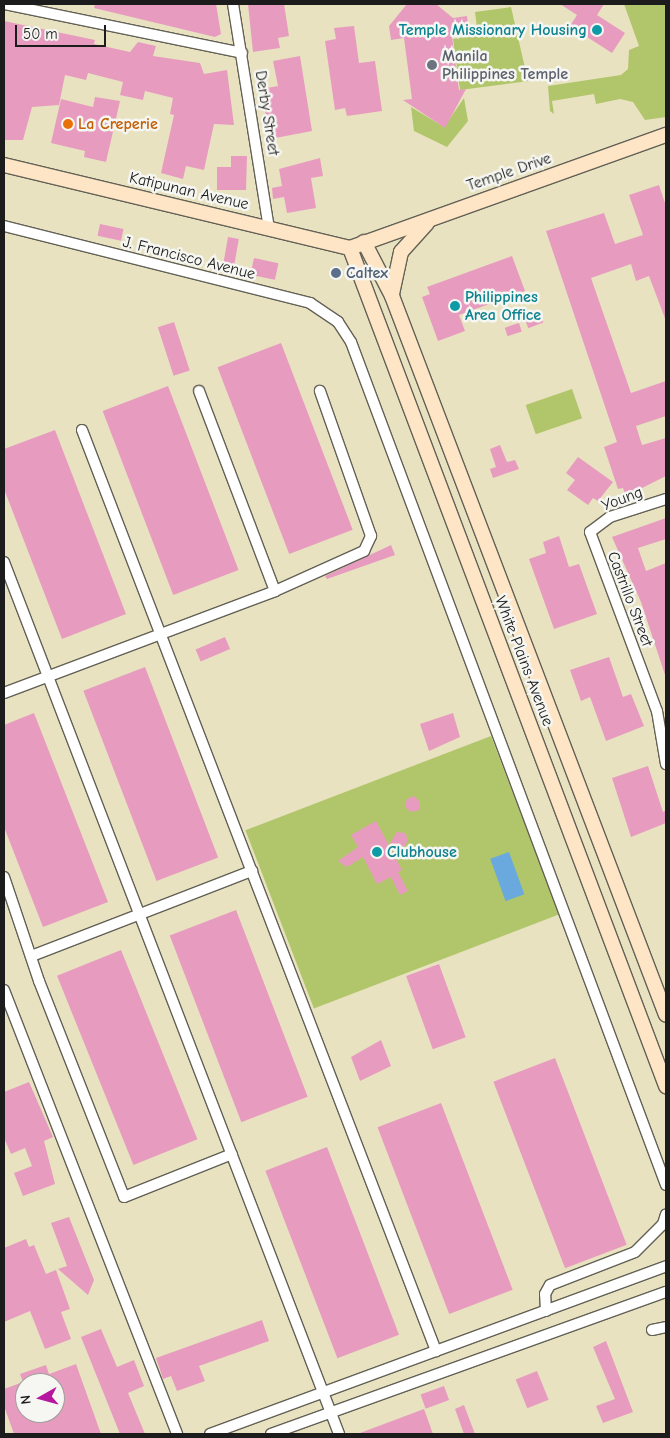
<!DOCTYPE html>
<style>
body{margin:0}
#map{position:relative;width:670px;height:1438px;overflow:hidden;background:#e8e2c1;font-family:"Comic Neue",sans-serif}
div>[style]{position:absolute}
.green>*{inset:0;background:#b1c66a;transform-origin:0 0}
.water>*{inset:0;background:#6aa9dd;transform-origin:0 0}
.building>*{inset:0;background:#e79cbf;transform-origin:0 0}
.roads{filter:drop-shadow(1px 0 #636156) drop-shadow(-1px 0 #636156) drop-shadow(0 1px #636156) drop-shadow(0 -1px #636156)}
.street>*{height:10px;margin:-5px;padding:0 5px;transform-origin:5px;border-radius:5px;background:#fff}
.secondary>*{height:14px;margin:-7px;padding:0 7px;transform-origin:7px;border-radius:7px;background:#fde5c5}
.dots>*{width:14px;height:14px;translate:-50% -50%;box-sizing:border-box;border:2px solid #f6f6f2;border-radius:50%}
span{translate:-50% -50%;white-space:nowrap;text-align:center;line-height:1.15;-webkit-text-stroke:5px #f6f6f2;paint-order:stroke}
.culture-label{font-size:16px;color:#0d838f;font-weight:700}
.right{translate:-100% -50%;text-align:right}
.left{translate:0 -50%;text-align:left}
.worship-label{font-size:16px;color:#5b616d;font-weight:700}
.street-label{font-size:16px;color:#1c1c1c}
.food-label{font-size:16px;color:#c56008;font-weight:700}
.service-label{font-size:16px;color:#4e5e75;font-weight:700}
.frame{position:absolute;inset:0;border:5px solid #1c1c1c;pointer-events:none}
.north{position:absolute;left:15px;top:1373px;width:50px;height:50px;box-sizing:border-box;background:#f6f6f2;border:1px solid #9f9f9c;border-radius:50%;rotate:263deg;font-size:14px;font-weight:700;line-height:20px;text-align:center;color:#1c1c1c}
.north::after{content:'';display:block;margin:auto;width:18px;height:22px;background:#b5179e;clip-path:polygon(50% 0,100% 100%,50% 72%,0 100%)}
.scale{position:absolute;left:15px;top:25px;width:91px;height:22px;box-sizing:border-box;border:2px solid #1c1c1c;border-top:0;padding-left:6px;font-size:15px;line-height:18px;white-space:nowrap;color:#1c1c1c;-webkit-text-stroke:4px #f6f6f2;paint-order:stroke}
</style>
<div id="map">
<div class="green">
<i style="clip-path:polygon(624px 4px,666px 4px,666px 117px,645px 120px,633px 102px,620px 99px,596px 104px,594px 94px,552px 101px,554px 114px,550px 111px,548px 86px,621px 75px,628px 69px,629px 50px,639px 46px)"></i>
<i style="clip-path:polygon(511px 7px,528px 81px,460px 90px,453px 39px,478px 35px,475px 12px)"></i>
<i style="clip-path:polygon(464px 98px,468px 121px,447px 147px,414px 131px,411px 107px,444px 127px)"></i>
<i style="left:572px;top:389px;width:31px;height:49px;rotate:71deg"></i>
<i style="left:491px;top:736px;width:191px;height:263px;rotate:69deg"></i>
</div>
<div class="water">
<i style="left:509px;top:852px;width:45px;height:20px;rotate:70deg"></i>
</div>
<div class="building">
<i style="clip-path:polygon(95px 4px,216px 4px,221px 34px,215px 37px,94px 8px)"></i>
<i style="clip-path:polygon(248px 4px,284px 4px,289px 36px,278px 38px,280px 48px,253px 52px)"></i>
<i style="clip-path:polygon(407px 4px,436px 4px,453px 18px,467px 16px,469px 34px,452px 36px,459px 90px,466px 89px,445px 128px,403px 100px,412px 99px,404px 38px,391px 40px,389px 26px)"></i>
<i style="clip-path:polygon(560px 4px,604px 4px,597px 15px,625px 33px,612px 53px,570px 26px,577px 15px)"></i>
<i style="clip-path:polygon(4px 21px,95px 40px,94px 44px,130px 52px,138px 42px,156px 46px,153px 56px,200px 63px,204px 74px,227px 70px,234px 125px,214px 124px,204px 170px,186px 166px,183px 179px,161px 173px,174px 115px,170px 114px,173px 98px,145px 91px,143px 100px,120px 95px,123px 82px,88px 73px,86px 80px,65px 75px,59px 105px,32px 107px,23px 140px,4px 140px)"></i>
<i style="clip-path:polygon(354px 26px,359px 63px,375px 61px,382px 111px,347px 116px,345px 108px,335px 110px,325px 41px,336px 39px,334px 28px)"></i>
<i style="clip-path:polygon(300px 56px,312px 131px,270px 139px,261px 89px,278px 86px,273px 61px)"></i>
<i style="clip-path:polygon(95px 97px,120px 101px,106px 162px,84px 157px,85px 151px,51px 143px,61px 99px,93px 107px)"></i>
<i style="clip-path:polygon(231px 156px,247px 156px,246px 190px,217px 190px,217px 167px,231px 167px)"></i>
<i style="clip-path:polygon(320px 158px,323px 176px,311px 178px,316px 208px,287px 213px,284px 197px,273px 199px,272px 188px,282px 186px,279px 169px)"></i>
<i style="clip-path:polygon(659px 185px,666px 206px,666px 321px,649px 276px,636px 281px,631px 264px,591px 278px,631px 393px,666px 381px,666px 416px,636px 426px,642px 445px,666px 438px,666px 476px,626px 496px,623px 488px,618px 489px,604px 447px,617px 442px,546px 231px,604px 213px,615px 244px,643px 235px,629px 195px)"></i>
<i style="left:100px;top:224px;width:24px;height:12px;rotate:12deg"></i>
<i style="left:228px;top:237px;width:11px;height:31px;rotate:10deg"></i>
<i style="clip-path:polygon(512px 256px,525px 291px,459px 315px,465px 331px,438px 341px,422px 297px,430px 294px,427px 287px)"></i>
<i style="left:254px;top:258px;width:25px;height:17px;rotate:12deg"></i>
<i style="left:540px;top:314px;width:9px;height:16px;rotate:69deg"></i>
<i style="left:174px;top:322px;width:51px;height:17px;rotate:72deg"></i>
<i style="left:519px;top:323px;width:9px;height:15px;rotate:72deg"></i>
<i style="left:281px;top:343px;width:200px;height:68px;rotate:69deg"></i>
<i style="left:168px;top:386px;width:197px;height:70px;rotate:69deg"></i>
<i style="clip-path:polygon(55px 430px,126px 614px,62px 639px,4px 489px,4px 449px)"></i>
<i style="clip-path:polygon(500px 445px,507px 462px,515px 460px,519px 469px,493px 478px,490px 469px,496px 467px,490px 449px)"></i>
<i style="clip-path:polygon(578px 457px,613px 482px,598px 501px,593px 498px,588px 505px,567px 490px,575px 480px,566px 473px)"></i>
<i style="clip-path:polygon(666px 518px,666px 539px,638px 548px,646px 571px,666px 563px,665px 675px,641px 602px,612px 537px)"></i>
<i style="clip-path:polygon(559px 536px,569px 567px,579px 564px,597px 614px,554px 629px,529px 559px,546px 553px,543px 542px)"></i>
<i style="clip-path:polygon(391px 545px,395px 555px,327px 579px,325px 576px)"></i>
<i style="left:225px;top:637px;width:13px;height:32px;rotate:67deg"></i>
<i style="clip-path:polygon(609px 657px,623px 697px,631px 694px,644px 726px,606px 741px,590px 697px,581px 701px,570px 670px)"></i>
<i style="left:145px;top:667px;width:204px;height:66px;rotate:69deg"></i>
<i style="clip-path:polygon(34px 713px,108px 902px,43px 927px,4px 827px,4px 725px)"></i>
<i style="clip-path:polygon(453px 713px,460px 737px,429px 751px,420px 724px)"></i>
<i style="clip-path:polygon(648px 766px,663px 812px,666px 810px,666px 823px,631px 837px,612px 778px)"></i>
<i style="clip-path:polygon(414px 796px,420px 802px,419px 810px,411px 812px,405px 807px,407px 799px)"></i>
<i style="clip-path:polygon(376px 821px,402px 870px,398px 872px,408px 891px,400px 895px,391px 877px,377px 884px,363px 857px,347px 867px,338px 861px,358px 847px,351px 835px)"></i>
<i style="clip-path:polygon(397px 832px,405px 833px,408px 840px,404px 847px,389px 845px)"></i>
<i style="left:236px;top:910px;width:200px;height:71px;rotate:69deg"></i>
<i style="left:121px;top:950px;width:204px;height:69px;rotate:68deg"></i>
<i style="left:439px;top:964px;width:78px;height:35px;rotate:70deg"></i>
<i style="clip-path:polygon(381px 1040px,391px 1066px,360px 1081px,351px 1057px)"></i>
<i style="left:555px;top:1058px;width:200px;height:66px;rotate:69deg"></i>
<i style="clip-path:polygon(29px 1082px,53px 1137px,44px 1141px,55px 1184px,23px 1196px,14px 1173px,32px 1166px,25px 1148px,11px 1154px,4px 1138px,4px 1092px)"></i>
<i style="left:441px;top:1103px;width:200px;height:68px;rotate:69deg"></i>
<i style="left:327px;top:1147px;width:201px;height:66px;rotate:69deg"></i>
<i style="clip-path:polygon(69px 1217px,94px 1280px,88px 1295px,58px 1269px,67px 1266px,51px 1223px)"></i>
<i style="clip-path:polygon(26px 1239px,29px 1247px,34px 1245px,46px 1274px,56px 1270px,70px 1309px,61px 1312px,71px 1339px,45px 1349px,30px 1311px,4px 1322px,4px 1248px)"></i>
<i style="clip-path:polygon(262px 1320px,269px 1341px,199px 1366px,205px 1381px,177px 1391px,171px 1376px,163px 1379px,156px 1358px)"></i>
<i style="clip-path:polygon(101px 1329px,117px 1367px,134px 1360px,144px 1386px,128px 1393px,145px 1434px,120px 1434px,81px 1337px)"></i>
<i style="clip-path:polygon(606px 1341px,633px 1412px,603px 1423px,596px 1406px,615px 1399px,593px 1347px)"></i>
<i style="clip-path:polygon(evenodd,76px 1364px,101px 1434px,14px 1434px,4px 1406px,4px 1389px,23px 1382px,20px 1374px,46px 1365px,49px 1374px,76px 1364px,25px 1383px,55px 1383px,55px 1413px,25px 1413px,25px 1383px)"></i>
<i style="left:537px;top:1371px;width:31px;height:23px;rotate:68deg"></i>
<i style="left:444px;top:1386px;width:15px;height:25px;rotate:70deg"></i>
<i style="clip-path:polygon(464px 1405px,475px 1434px,464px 1434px,455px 1409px)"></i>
<i style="clip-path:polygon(424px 1409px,433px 1434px,360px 1434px,360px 1433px)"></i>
</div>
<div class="roads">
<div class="street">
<i style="left:4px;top:4px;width:243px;rotate:11.6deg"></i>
<i style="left:233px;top:4px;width:227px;rotate:80.9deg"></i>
<i style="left:4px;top:226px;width:316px;rotate:14.1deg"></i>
<i style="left:310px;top:303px;width:34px;rotate:34deg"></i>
<i style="left:338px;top:322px;width:24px;rotate:57deg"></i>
<i style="left:351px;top:342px;width:900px;rotate:69.51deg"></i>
<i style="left:199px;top:391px;width:214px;rotate:69.2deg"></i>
<i style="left:275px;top:591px;width:98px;rotate:-24.2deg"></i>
<i style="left:364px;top:551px;width:17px;rotate:-65deg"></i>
<i style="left:371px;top:536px;width:154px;rotate:-109.4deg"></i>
<i style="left:82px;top:430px;width:987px;rotate:68.97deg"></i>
<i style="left:666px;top:499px;width:59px;rotate:162.2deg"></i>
<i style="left:610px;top:517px;width:25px;rotate:143deg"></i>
<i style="left:590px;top:532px;width:191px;rotate:69.5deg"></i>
<i style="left:657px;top:711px;width:54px;rotate:80.4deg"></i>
<i style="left:4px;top:562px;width:934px;rotate:68.98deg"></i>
<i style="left:4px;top:693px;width:290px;rotate:-20.6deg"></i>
<i style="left:4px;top:877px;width:110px;rotate:71.4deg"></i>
<i style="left:39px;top:981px;width:232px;rotate:68.5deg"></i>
<i style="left:124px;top:1197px;width:116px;rotate:-21.7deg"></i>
<i style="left:34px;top:955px;width:234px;rotate:-21.1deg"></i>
<i style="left:4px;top:990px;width:477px;rotate:68.7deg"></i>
<i style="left:546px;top:1311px;width:17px;rotate:-93deg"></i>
<i style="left:545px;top:1294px;width:10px;rotate:-61deg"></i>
<i style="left:550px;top:1285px;width:91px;rotate:-21.2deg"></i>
<i style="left:635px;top:1252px;width:40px;rotate:-45deg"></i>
<i style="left:663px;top:1224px;width:10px;rotate:-73deg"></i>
<i style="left:652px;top:1330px;width:14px;rotate:-12deg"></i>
<i style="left:210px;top:1434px;width:486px;rotate:-20.2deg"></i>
<i style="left:271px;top:1434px;width:420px;rotate:-19.8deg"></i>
</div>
<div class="secondary">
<i style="left:4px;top:165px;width:356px;rotate:13.5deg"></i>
<i style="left:350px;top:248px;width:336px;rotate:-19.7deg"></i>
<i style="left:364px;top:242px;width:61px;rotate:62.6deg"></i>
<i style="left:392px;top:296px;width:769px;rotate:69.14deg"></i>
<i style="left:350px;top:248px;width:896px;rotate:69.34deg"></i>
<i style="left:392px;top:294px;width:43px;rotate:-77.9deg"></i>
<i style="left:401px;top:252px;width:39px;rotate:-48deg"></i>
</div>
</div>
<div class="dots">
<i style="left:597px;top:30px;background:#0f9aa8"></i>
<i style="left:432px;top:65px;background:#6b7280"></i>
<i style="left:68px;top:124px;background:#e8710a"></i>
<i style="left:336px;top:273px;background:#5c6f8a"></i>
<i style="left:455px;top:306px;background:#0f9aa8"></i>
<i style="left:377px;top:852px;background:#0f9aa8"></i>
</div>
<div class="culture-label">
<span class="right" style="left:587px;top:30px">Temple Missionary Housing</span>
<span class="left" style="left:465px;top:306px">Philippines<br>Area Office</span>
<span class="left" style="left:387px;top:852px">Clubhouse</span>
</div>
<div class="worship-label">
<span class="left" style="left:442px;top:65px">Manila<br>Philippines Temple</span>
</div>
<div class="street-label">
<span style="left:267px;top:113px;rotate:81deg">Derby Street</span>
<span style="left:509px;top:172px;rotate:-19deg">Temple Drive</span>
<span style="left:189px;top:191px;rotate:13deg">Katipunan Avenue</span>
<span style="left:189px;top:258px;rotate:14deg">J. Francisco Avenue</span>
<span style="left:622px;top:499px;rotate:-21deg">Young</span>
<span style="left:630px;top:599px;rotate:69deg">Castrillo Street</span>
<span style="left:524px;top:661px;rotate:69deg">White Plains Avenue</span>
</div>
<div class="food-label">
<span class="left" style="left:78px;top:124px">La Creperie</span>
</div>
<div class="service-label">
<span class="left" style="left:346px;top:273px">Caltex</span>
</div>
<div class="frame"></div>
<div class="north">N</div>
<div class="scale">50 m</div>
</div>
